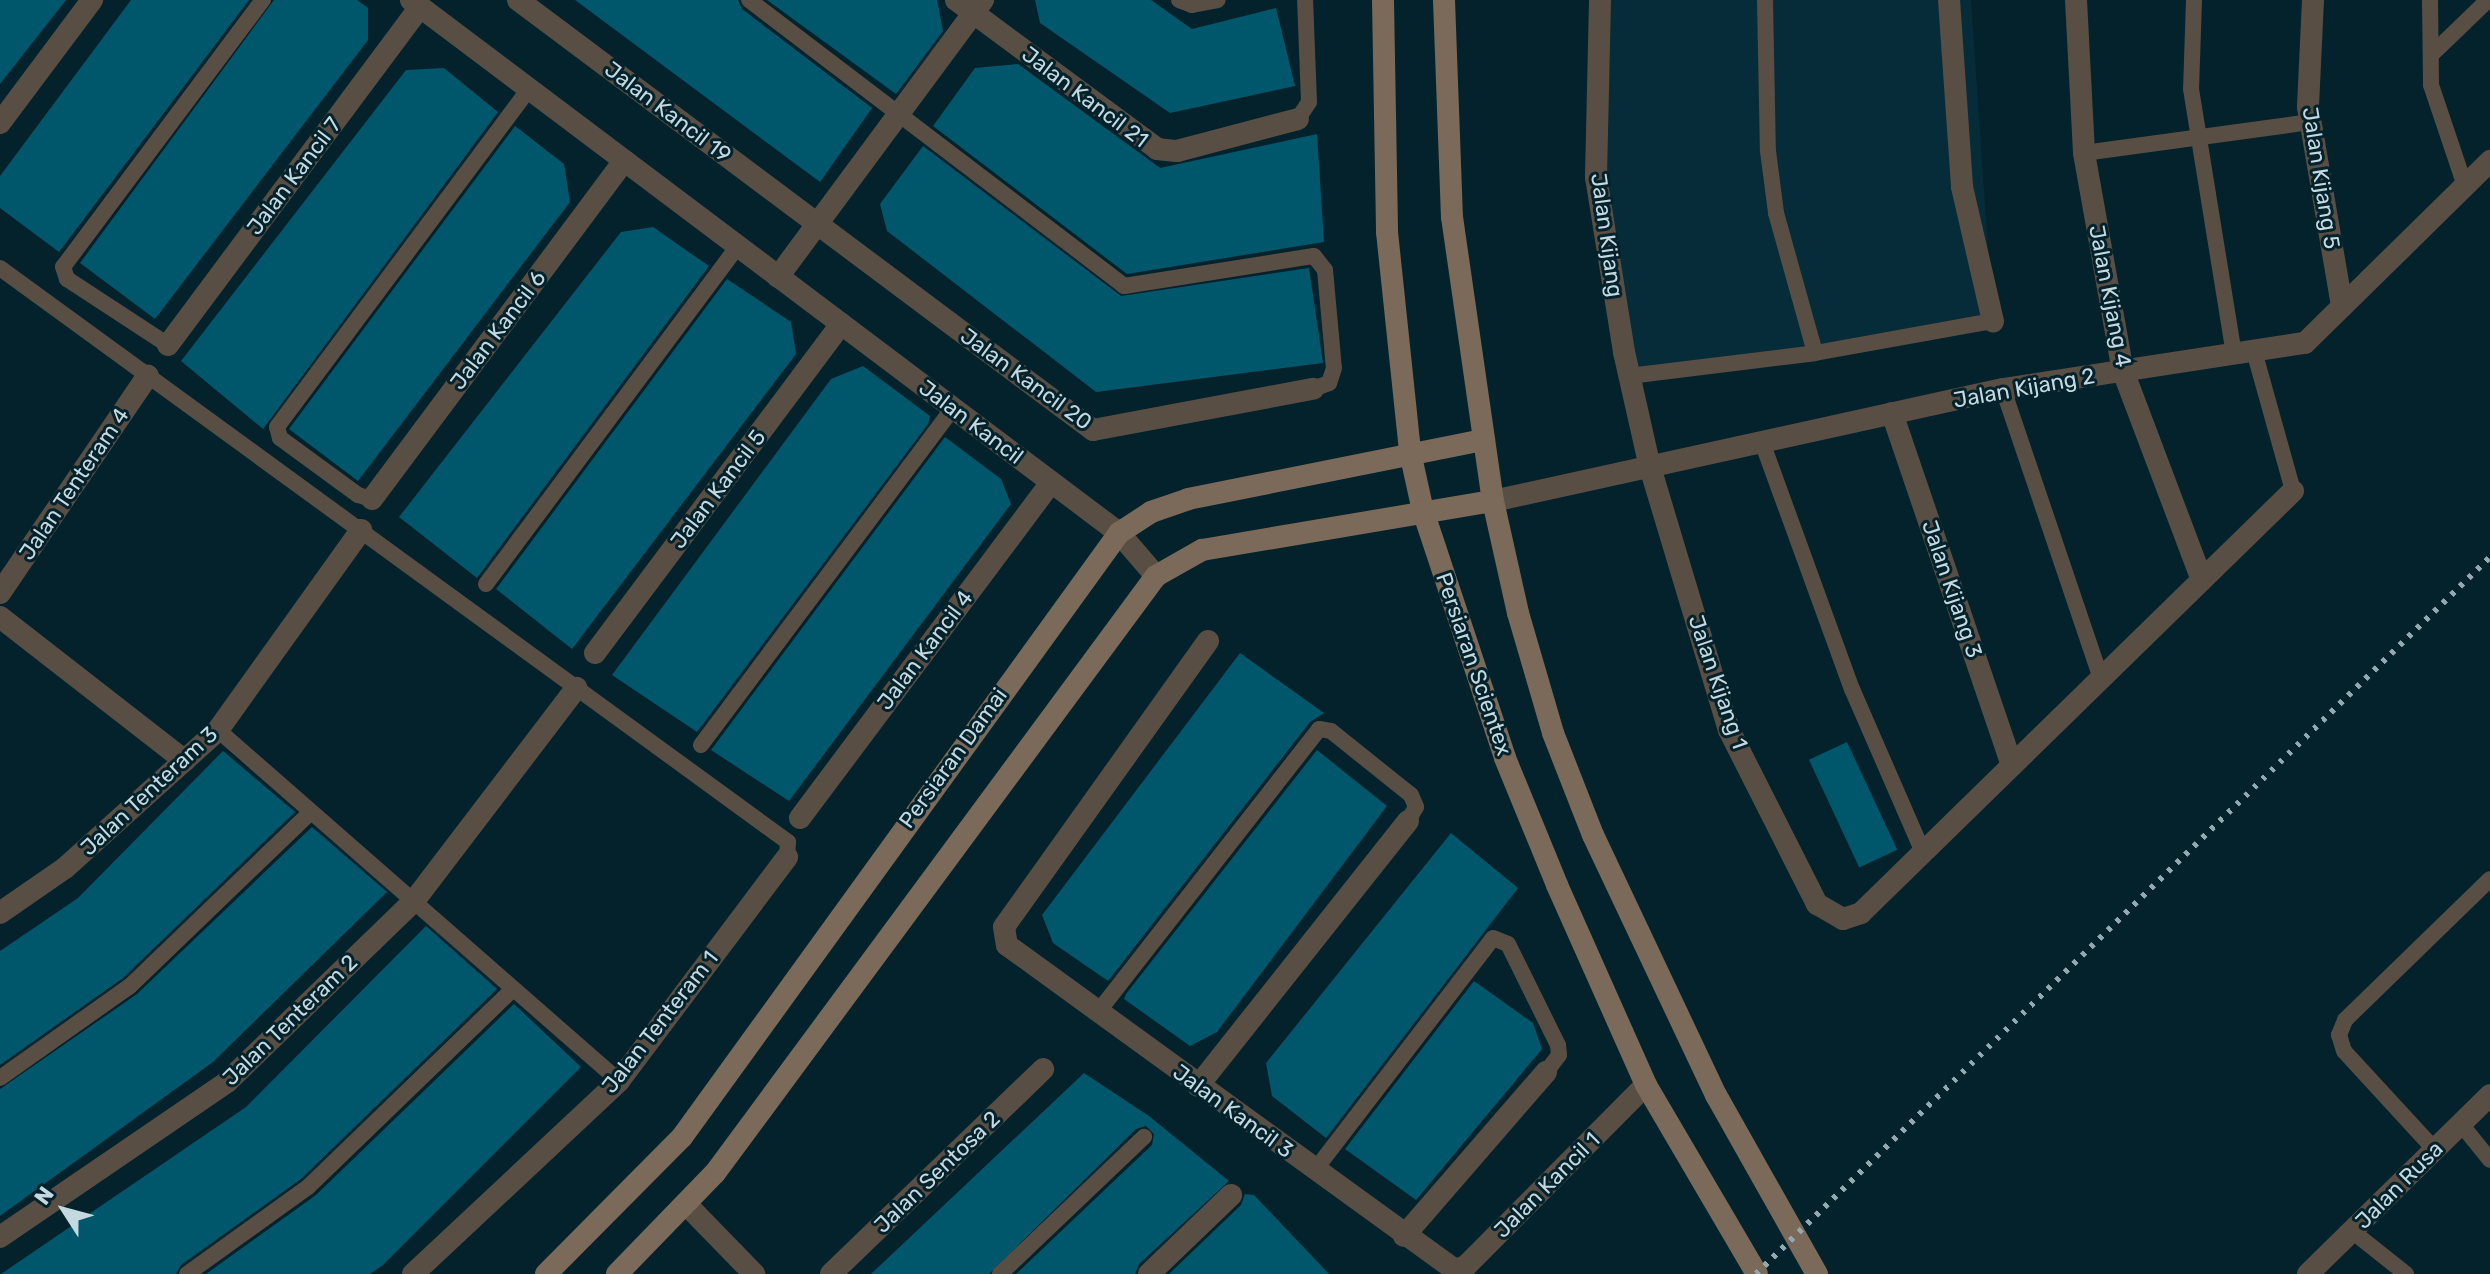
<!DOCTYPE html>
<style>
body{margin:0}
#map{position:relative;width:2490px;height:1274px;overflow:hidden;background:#03222b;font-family:Rubik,sans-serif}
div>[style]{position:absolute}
.built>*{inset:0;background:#052c38}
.building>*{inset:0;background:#00566b;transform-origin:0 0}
.service>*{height:16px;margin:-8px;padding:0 8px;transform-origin:8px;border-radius:8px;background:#594e44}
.minor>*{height:22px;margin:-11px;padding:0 11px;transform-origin:11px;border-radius:11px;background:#594e44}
.tertiary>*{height:22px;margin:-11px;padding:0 11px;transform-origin:11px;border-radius:11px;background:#594e44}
.secondary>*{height:22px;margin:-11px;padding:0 11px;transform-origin:11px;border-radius:11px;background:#7b6959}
.rail>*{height:6px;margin-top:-3px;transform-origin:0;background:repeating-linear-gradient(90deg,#92a9b1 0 4px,transparent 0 12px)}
span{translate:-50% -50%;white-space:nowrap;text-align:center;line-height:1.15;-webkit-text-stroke:6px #03222b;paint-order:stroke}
.street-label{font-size:22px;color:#c4d8e0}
.north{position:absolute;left:24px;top:1170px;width:80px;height:80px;-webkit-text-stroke:6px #03222b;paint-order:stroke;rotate:306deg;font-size:22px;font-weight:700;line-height:32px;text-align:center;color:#c4d8e0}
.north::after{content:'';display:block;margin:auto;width:28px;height:36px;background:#c4d8e0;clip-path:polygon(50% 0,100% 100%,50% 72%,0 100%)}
</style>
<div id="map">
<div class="built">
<i style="clip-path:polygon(1600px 0,1971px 0,1993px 321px,1629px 376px,1596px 177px)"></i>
</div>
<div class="building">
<i style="clip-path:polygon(0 0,66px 0,0 84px)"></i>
<i style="clip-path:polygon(131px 0,249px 0,59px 252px,0 208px,0 176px)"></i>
<i style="clip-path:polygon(274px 0,357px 0,368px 8px,368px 40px,155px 319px,80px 263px)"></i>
<i style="clip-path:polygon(575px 0,738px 0,742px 9px,872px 108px,820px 182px)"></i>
<i style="clip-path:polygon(767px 0,937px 0,943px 31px,896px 94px)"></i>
<i style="clip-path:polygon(1035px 0,1151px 0,1192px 29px,1276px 8px,1295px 86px,1170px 113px,1040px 23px)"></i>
<i style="clip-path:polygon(1018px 64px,1160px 168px,1317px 134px,1324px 242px,1127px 274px,933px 126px,975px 68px)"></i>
<i style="clip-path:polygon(444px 68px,498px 112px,263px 429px,181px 361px,406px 70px)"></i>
<i style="clip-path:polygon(515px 126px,564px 164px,570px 202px,358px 481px,289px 429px)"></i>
<i style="clip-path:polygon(923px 146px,1121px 296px,1309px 268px,1323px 363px,1096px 392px,887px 231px,880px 204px)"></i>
<i style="clip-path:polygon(653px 227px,709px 266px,477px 578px,399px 517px,621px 232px)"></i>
<i style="clip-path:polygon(727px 279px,791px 322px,796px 354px,572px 649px,496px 589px)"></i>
<i style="clip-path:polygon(863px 366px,930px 416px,928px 424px,697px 732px,612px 675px,831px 379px)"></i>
<i style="clip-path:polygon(945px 437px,1001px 479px,1011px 504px,789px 801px,711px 750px)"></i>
<i style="clip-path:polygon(1240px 653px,1324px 713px,1310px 722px,1108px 981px,1053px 943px,1042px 915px)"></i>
<i style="left:1847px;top:742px;width:119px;height:42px;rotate:65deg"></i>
<i style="clip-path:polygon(1317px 750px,1387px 806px,1217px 1032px,1190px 1046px,1124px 999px,1126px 994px)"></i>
<i style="clip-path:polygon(223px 751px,295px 812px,123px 978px,0 1065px,0 951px,78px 898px)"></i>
<i style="clip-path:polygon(312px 827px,387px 892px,213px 1062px,0 1216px,0 1089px,137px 994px)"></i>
<i style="clip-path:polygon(1451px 833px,1518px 888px,1326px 1138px,1272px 1096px,1266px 1063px)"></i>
<i style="clip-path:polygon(426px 926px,497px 989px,301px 1179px,181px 1265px,176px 1274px,1px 1274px,246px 1107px)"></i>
<i style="clip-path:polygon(1474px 981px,1533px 1023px,1542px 1049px,1416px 1200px,1345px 1149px)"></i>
<i style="clip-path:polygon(514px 1004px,581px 1067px,383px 1265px,370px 1274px,206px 1274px,316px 1195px)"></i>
<i style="clip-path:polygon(1084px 1073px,1149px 1116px,1229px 1181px,1139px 1264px,1135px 1274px,1016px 1274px,1152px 1145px,1154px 1134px,1146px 1126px,1136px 1129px,989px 1274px,871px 1274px)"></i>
<i style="clip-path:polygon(1245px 1194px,1254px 1195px,1329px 1274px,1169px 1274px,1241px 1205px)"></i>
</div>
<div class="service">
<i style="left:749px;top:0;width:472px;rotate:37.3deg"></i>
<i style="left:1124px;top:286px;width:192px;rotate:-9deg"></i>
<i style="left:1314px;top:256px;width:18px;rotate:52deg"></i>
<i style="left:1325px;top:270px;width:98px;rotate:84.8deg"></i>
<i style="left:1334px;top:368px;width:16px;rotate:108deg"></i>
<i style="left:1329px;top:383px;width:17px;rotate:159deg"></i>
<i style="left:1179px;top:0;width:14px;rotate:21deg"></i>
<i style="left:1192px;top:5px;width:26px;rotate:-11deg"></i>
<i style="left:1765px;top:0;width:151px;rotate:88.9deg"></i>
<i style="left:1768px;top:151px;width:63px;rotate:82.6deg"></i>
<i style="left:1776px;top:213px;width:145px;rotate:74.4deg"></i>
<i style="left:2194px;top:0;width:89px;rotate:91.9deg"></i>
<i style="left:2191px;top:89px;width:268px;rotate:80.8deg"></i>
<i style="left:2430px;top:0;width:85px;rotate:89.3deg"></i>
<i style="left:2431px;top:85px;width:107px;rotate:71.4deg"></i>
<i style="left:2431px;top:55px;width:79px;rotate:-44deg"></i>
<i style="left:1298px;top:119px;width:20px;rotate:-57deg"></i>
<i style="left:1309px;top:102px;width:102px;rotate:-92.2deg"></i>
<i style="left:2084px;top:153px;width:229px;rotate:-7.8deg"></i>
<i style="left:0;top:268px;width:975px;rotate:36.07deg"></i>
<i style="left:788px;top:842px;width:15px;rotate:94deg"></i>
<i style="left:168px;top:345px;width:121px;rotate:-146.8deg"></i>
<i style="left:67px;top:279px;width:13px;rotate:-108deg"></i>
<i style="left:63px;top:267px;width:334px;rotate:-53.2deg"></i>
<i style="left:2254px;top:351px;width:145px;rotate:74.4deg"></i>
<i style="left:1629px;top:376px;width:187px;rotate:-7deg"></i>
<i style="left:1815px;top:353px;width:181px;rotate:-10.2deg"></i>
<i style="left:2003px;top:389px;width:306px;rotate:71.3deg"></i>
<i style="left:1762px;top:442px;width:263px;rotate:70deg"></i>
<i style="left:1852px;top:689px;width:178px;rotate:66.5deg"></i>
<i style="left:372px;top:499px;width:15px;rotate:-164deg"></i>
<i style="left:358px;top:495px;width:97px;rotate:-143.8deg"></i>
<i style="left:280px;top:438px;width:11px;rotate:-105deg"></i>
<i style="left:277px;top:427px;width:422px;rotate:-53.3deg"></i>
<i style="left:486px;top:584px;width:422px;rotate:-53.3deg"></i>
<i style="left:218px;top:730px;width:533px;rotate:41.2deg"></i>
<i style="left:701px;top:745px;width:421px;rotate:-53.2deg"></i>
<i style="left:1098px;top:1012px;width:359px;rotate:-52deg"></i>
<i style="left:1319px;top:729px;width:12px;rotate:9deg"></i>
<i style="left:1331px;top:731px;width:102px;rotate:38.7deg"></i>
<i style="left:1411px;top:795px;width:13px;rotate:67deg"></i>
<i style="left:1416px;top:807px;width:16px;rotate:120deg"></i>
<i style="left:0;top:1078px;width:159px;rotate:-35.3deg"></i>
<i style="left:130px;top:986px;width:251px;rotate:-43.9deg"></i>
<i style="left:2461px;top:1124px;width:46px;rotate:51.1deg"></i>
<i style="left:2435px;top:1150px;width:134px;rotate:-132.6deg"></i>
<i style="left:2344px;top:1051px;width:17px;rotate:-107deg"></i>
<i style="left:2339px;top:1035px;width:16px;rotate:-68deg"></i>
<i style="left:2345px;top:1020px;width:202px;rotate:-44.2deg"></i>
<i style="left:1315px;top:1170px;width:292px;rotate:-52.5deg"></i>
<i style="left:1493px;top:938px;width:16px;rotate:22deg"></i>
<i style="left:1508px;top:944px;width:113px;rotate:63.7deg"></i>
<i style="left:1558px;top:1045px;width:10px;rotate:84deg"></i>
<i style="left:1559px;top:1055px;width:21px;rotate:127deg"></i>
<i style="left:2352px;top:1231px;width:69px;rotate:38.5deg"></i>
<i style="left:187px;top:1274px;width:149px;rotate:-35.7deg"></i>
<i style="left:308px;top:1187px;width:285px;rotate:-44deg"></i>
<i style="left:1000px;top:1274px;width:199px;rotate:-43.6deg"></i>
</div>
<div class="minor">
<i style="left:411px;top:0;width:886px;rotate:36.97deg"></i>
<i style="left:1119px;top:533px;width:57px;rotate:49.3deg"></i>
<i style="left:518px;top:0;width:718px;rotate:36.79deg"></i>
<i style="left:1093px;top:430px;width:224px;rotate:-10.6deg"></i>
<i style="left:956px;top:0;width:250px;rotate:36.5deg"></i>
<i style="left:1157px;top:149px;width:20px;rotate:6deg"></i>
<i style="left:1177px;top:151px;width:125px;rotate:-14.8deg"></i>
<i style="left:1600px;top:0;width:177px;rotate:91.3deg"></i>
<i style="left:1596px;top:177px;width:177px;rotate:80.9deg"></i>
<i style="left:1624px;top:352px;width:118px;rotate:77.3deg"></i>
<i style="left:1650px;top:467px;width:275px;rotate:73.3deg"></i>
<i style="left:1729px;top:730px;width:195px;rotate:63.2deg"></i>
<i style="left:1817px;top:904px;width:30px;rotate:30deg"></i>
<i style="left:1843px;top:919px;width:19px;rotate:-18deg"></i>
<i style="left:1861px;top:913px;width:604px;rotate:-44.33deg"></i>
<i style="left:1949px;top:0;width:187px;rotate:86deg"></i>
<i style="left:1962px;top:187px;width:138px;rotate:77deg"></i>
<i style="left:2076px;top:0;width:153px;rotate:87deg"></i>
<i style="left:2084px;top:153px;width:221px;rotate:79.9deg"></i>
<i style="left:2123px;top:371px;width:223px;rotate:69.3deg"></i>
<i style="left:2313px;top:0;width:107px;rotate:92.7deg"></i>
<i style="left:2308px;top:107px;width:202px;rotate:80.3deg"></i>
<i style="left:0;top:123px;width:154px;rotate:-53.2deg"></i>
<i style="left:778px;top:277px;width:345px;rotate:-53.5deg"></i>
<i style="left:168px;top:345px;width:422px;rotate:-53.3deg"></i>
<i style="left:1892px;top:413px;width:372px;rotate:71.2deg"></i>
<i style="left:372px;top:499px;width:422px;rotate:-53.3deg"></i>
<i style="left:1493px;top:501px;width:522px;rotate:-12.39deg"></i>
<i style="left:2003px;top:389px;width:305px;rotate:-8.7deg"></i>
<i style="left:2305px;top:343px;width:260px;rotate:-44.5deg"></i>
<i style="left:0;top:593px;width:263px;rotate:-55.8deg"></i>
<i style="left:0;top:617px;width:234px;rotate:37.9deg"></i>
<i style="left:1208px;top:641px;width:351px;rotate:125.5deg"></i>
<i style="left:1004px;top:927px;width:18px;rotate:81deg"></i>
<i style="left:1007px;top:945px;width:553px;rotate:35.96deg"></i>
<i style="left:1455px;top:1270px;width:12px;rotate:-20deg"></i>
<i style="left:1466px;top:1266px;width:255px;rotate:-45.2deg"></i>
<i style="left:595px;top:653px;width:411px;rotate:-53.2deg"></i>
<i style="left:800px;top:818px;width:419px;rotate:-53.2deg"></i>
<i style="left:0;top:913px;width:79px;rotate:-34.7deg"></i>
<i style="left:65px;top:868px;width:206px;rotate:-42deg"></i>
<i style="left:218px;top:730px;width:246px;rotate:-54.4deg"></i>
<i style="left:1198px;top:1086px;width:338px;rotate:-51.6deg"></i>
<i style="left:686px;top:1204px;width:98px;rotate:45.8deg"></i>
<i style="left:1404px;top:1236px;width:217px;rotate:-49.1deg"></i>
<i style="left:0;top:1237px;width:275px;rotate:-34.3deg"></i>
<i style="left:227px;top:1082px;width:260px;rotate:-44.1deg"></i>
<i style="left:414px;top:901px;width:268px;rotate:-52.7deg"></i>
<i style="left:413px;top:1274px;width:282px;rotate:-43.1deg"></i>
<i style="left:619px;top:1081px;width:280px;rotate:-53.1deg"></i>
<i style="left:831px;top:1274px;width:295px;rotate:-44deg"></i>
<i style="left:1149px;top:1274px;width:114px;rotate:-43.9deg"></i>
</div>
<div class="tertiary">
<i style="left:2308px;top:1274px;width:255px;rotate:-44.5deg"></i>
</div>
<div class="secondary">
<i style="left:1383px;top:0;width:232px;rotate:89deg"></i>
<i style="left:1387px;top:232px;width:221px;rotate:84deg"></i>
<i style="left:1410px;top:452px;width:60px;rotate:77.6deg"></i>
<i style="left:1423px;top:511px;width:260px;rotate:71.6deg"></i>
<i style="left:1505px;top:758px;width:137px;rotate:67.7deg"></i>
<i style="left:1557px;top:885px;width:219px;rotate:66deg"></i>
<i style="left:1646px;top:1085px;width:219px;rotate:59.6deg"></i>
<i style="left:1444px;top:0;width:217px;rotate:87.9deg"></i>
<i style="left:1452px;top:217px;width:287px;rotate:81.8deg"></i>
<i style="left:1493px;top:501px;width:115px;rotate:77.4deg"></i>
<i style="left:1518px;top:613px;width:125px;rotate:73.7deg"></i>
<i style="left:1553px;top:733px;width:110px;rotate:68.6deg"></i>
<i style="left:1593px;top:835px;width:288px;rotate:64.7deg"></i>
<i style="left:1716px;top:1095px;width:206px;rotate:60.6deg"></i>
<i style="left:546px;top:1274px;width:193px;rotate:-45.2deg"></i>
<i style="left:682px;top:1137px;width:746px;rotate:-54.11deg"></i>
<i style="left:1119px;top:533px;width:38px;rotate:-33deg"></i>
<i style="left:1151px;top:512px;width:39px;rotate:-19deg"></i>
<i style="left:1188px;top:499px;width:302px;rotate:-11.3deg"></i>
<i style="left:617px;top:1274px;width:141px;rotate:-45.9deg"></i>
<i style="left:715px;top:1173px;width:742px;rotate:-53.55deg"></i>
<i style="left:1156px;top:576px;width:53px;rotate:-29.5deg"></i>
<i style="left:1202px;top:550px;width:295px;rotate:-9.6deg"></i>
</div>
<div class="rail">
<i style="left:1756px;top:1274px;width:1026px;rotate:-44.33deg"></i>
</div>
<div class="street-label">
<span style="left:1085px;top:97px;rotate:37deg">Jalan Kancil 21</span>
<span style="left:668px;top:112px;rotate:37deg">Jalan Kancil 19</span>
<span style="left:294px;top:176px;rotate:-53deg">Jalan Kancil 7</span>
<span style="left:2321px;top:178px;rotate:81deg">Jalan Kijang 5</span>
<span style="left:1607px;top:235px;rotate:82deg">Jalan Kijang</span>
<span style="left:2110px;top:296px;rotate:79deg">Jalan Kijang 4</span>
<span style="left:498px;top:330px;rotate:-53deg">Jalan Kancil 6</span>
<span style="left:1026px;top:379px;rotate:36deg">Jalan Kancil 20</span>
<span style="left:2024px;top:388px;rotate:-10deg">Jalan Kijang 2</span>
<span style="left:971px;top:422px;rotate:37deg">Jalan Kancil</span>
<span style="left:74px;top:484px;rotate:-56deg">Jalan Tenteram 4</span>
<span style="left:718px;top:489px;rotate:-53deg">Jalan Kancil 5</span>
<span style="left:1952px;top:589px;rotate:71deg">Jalan Kijang 3</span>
<span style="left:925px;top:650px;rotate:-53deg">Jalan Kancil 4</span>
<span style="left:1474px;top:664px;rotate:71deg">Persiaran Scientex</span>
<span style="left:1718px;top:682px;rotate:71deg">Jalan Kijang 1</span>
<span style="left:953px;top:758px;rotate:-54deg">Persiaran Damai</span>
<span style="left:149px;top:791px;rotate:-43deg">Jalan Tenteram 3</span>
<span style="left:290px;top:1020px;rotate:-44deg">Jalan Tenteram 2</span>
<span style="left:660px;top:1022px;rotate:-52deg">Jalan Tenteram 1</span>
<span style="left:1233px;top:1111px;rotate:36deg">Jalan Kancil 3</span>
<span style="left:937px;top:1172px;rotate:-44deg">Jalan Sentosa 2</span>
<span style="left:1547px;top:1185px;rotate:-45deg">Jalan Kancil 1</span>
<span style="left:2399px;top:1185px;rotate:-45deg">Jalan Rusa</span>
</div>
<div class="north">N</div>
</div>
